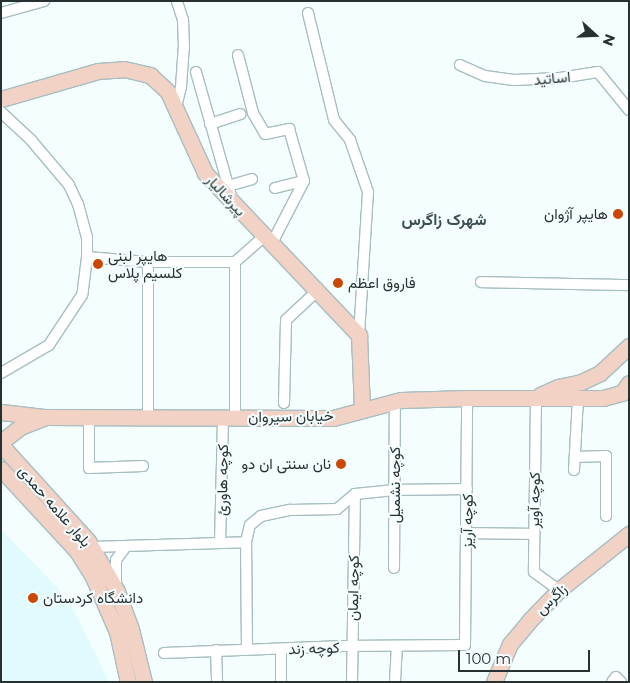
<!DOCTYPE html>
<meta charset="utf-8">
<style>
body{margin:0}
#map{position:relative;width:630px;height:683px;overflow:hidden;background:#f4feff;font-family:Montserrat,Vazirmatn,sans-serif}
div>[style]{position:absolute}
.built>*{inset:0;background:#e0fafe}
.roads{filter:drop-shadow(1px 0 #a7bec1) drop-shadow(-1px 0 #a7bec1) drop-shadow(0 1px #a7bec1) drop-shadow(0 -1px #a7bec1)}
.street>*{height:10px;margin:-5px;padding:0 5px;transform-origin:5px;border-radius:5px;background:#fff}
.secondary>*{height:15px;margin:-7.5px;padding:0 7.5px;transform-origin:7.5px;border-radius:7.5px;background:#f3d2c6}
.dots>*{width:14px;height:14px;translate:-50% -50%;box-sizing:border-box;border:2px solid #f4feff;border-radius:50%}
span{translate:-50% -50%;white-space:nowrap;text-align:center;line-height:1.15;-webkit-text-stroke:4px #f4feff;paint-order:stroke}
.street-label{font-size:15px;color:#283132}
.poi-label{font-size:15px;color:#283132}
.right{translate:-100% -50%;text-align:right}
.left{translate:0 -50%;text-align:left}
.neighbourhood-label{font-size:16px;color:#3c5053;font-weight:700}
.frame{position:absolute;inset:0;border:2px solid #283132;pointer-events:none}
.north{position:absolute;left:570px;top:10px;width:50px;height:50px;-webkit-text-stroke:4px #f4feff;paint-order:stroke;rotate:110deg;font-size:14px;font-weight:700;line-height:20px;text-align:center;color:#283132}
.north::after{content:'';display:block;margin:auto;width:18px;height:22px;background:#283132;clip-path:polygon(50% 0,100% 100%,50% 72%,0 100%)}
.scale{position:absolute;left:458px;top:650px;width:132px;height:22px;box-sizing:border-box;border:2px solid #283132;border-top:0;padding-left:6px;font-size:15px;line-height:18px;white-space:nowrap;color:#283132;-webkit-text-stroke:4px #f4feff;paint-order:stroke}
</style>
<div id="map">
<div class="built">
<i style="clip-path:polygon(1px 530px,55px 585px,74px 611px,109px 682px,1px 682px)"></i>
</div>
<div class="roads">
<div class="street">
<i style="left:1px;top:13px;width:45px;rotate:-15.6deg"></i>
<i style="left:308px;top:13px;width:110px;rotate:76.3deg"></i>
<i style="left:334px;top:120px;width:26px;rotate:51deg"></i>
<i style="left:350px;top:140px;width:55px;rotate:70.9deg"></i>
<i style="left:368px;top:192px;width:143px;rotate:93.6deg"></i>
<i style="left:238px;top:55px;width:60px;rotate:75.5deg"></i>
<i style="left:253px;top:113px;width:24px;rotate:60deg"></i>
<i style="left:265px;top:134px;width:25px;rotate:-12deg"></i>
<i style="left:289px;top:129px;width:54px;rotate:73.9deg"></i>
<i style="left:304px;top:181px;width:70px;rotate:117.3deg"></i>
<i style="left:460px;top:65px;width:27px;rotate:24deg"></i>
<i style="left:485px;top:76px;width:29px;rotate:8deg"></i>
<i style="left:514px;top:80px;width:46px;rotate:-2.5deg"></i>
<i style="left:560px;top:78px;width:38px;rotate:-9deg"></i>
<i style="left:598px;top:72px;width:49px;rotate:50.8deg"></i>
<i style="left:196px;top:72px;width:132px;rotate:74.2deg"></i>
<i style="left:176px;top:107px;width:21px;rotate:-76deg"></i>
<i style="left:181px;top:87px;width:39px;rotate:-86deg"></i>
<i style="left:184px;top:48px;width:28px;rotate:-92deg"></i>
<i style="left:183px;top:20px;width:20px;rotate:-108deg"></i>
<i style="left:1px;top:112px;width:41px;rotate:43deg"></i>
<i style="left:31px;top:140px;width:59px;rotate:49.8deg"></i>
<i style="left:69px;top:185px;width:21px;rotate:65deg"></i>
<i style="left:78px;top:204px;width:34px;rotate:75deg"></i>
<i style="left:87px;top:237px;width:20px;rotate:90deg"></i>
<i style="left:87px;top:257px;width:38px;rotate:97deg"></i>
<i style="left:82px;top:295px;width:60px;rotate:123.4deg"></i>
<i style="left:49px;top:345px;width:56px;rotate:149.7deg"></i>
<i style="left:210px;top:124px;width:32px;rotate:-18deg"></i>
<i style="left:228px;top:186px;width:25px;rotate:-16deg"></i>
<i style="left:275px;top:188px;width:30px;rotate:-14deg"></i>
<i style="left:87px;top:257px;width:61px;rotate:4.7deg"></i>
<i style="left:148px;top:262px;width:87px"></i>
<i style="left:235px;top:262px;width:41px;rotate:-41.1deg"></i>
<i style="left:148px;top:262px;width:155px;rotate:90deg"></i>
<i style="left:481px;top:282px;width:148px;rotate:1.2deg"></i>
<i style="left:536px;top:398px;width:174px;rotate:90.7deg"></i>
<i style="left:534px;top:572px;width:31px;rotate:36deg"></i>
<i style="left:284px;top:403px;width:83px;rotate:-88.6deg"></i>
<i style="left:286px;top:320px;width:42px;rotate:-43.1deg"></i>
<i style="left:89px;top:417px;width:51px;rotate:90deg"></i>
<i style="left:89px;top:468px;width:54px;rotate:-2.1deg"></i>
<i style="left:235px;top:417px;width:155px;rotate:-90deg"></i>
<i style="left:575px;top:457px;width:31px;rotate:-2deg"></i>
<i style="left:606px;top:456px;width:60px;rotate:90deg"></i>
<i style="left:574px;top:470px;width:72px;rotate:-86.8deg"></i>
<i style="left:466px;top:533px;width:68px;rotate:0.8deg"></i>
<i style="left:220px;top:543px;width:126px;rotate:-88.6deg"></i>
<i style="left:91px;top:547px;width:155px;rotate:-1.8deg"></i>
<i style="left:394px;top:568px;width:167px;rotate:-89.7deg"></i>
<i style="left:116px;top:586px;width:26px;rotate:-90deg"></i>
<i style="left:116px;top:560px;width:17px;rotate:-54deg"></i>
<i style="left:216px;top:650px;width:32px;rotate:88deg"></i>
<i style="left:247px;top:650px;width:108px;rotate:-90.5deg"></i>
<i style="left:246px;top:542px;width:17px;rotate:-77deg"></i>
<i style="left:250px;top:525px;width:14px;rotate:-39deg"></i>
<i style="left:261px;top:516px;width:30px;rotate:-12deg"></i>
<i style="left:290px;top:510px;width:47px;rotate:-1.2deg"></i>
<i style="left:337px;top:509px;width:23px;rotate:-40deg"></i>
<i style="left:355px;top:494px;width:40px;rotate:-5.7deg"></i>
<i style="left:395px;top:490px;width:72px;rotate:-0.8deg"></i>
<i style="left:164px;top:653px;width:180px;rotate:-2.2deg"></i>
<i style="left:344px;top:646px;width:121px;rotate:-0.5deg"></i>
<i style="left:465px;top:645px;width:247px;rotate:-89.5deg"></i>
<i style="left:281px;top:682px;width:33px;rotate:-90deg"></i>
<i style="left:352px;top:682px;width:188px;rotate:-89.1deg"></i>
<i style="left:395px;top:682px;width:35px;rotate:-87deg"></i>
<i style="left:612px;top:682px;width:6px;rotate:-51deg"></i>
<i style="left:616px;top:677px;width:7px;rotate:45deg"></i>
</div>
<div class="secondary">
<i style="left:1px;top:99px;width:101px;rotate:-16.1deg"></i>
<i style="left:98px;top:71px;width:26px;rotate:-4deg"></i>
<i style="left:124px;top:69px;width:27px;rotate:13deg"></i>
<i style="left:150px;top:75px;width:25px;rotate:43deg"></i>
<i style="left:168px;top:92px;width:89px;rotate:65.4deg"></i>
<i style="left:205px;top:173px;width:224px;rotate:46.5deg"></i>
<i style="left:359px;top:335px;width:74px;rotate:87.7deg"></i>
<i style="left:540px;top:395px;width:20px;rotate:-24deg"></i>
<i style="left:558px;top:387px;width:24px;rotate:-12deg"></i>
<i style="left:581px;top:382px;width:21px;rotate:-25deg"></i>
<i style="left:600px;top:373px;width:40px;rotate:-43deg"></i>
<i style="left:1px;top:412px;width:43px;rotate:6.6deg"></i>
<i style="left:44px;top:417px;width:289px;rotate:0.2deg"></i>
<i style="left:333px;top:418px;width:70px;rotate:-14.8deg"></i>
<i style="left:401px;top:400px;width:66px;rotate:-1.7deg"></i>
<i style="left:467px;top:398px;width:136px"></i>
<i style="left:603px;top:398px;width:20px;rotate:-15deg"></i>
<i style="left:622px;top:393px;width:12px;rotate:-55deg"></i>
<i style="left:1px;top:442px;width:24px;rotate:-38deg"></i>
<i style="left:20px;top:427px;width:25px;rotate:-21deg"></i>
<i style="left:1px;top:445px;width:130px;rotate:47.8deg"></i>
<i style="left:88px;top:541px;width:58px;rotate:59.9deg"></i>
<i style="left:117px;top:591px;width:40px;rotate:69.8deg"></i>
<i style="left:131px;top:629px;width:55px;rotate:76.2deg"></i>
<i style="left:1px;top:469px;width:112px;rotate:47.2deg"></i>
<i style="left:77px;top:551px;width:31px;rotate:58deg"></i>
<i style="left:93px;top:577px;width:60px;rotate:66.4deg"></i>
<i style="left:117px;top:632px;width:51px;rotate:77.6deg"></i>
<i style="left:494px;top:682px;width:41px;rotate:-67.2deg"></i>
<i style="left:510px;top:644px;width:31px;rotate:-50deg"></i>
<i style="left:530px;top:620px;width:42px;rotate:-46deg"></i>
<i style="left:559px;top:590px;width:90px;rotate:-38.7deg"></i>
</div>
</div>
<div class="dots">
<i style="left:618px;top:214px;background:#cc4703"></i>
<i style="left:98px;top:264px;background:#cc4703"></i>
<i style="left:338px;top:283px;background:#cc4703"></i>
<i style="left:341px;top:464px;background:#cc4703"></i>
<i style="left:33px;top:598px;background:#cc4703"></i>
</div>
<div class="street-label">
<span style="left:552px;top:78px;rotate:-5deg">اساتید</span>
<span style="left:226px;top:195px;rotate:47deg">پیرشالیار</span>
<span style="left:291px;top:416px;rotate:-1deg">خیابان سیروان</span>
<span style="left:222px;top:480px;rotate:-89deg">کوچه هاورئ</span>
<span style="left:395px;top:485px;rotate:-90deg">کوچه نشمیل</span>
<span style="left:534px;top:500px;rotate:-89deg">کوچه آویر</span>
<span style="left:55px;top:506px;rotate:49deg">بلوار علامه حمدی</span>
<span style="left:467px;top:521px;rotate:-89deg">کوچه آریز</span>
<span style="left:353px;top:588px;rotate:-89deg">کوچه ایمان</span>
<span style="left:551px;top:599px;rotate:-44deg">زاگرس</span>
<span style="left:314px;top:648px;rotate:-2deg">کوچه زند</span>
</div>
<div class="poi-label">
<span class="right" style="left:608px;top:214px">هایپر آژوان</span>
<span class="left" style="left:108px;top:264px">هایپر لبنی<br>کلسیم پلاس</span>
<span class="left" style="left:348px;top:283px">فاروق اعظم</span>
<span class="right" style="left:331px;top:464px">نان سنتی ان دو</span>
<span class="left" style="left:43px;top:598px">دانشگاه کردستان</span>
</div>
<div class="neighbourhood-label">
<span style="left:444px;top:220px">شهرک زاگرس</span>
</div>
<div class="frame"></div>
<div class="north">N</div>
<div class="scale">100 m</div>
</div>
